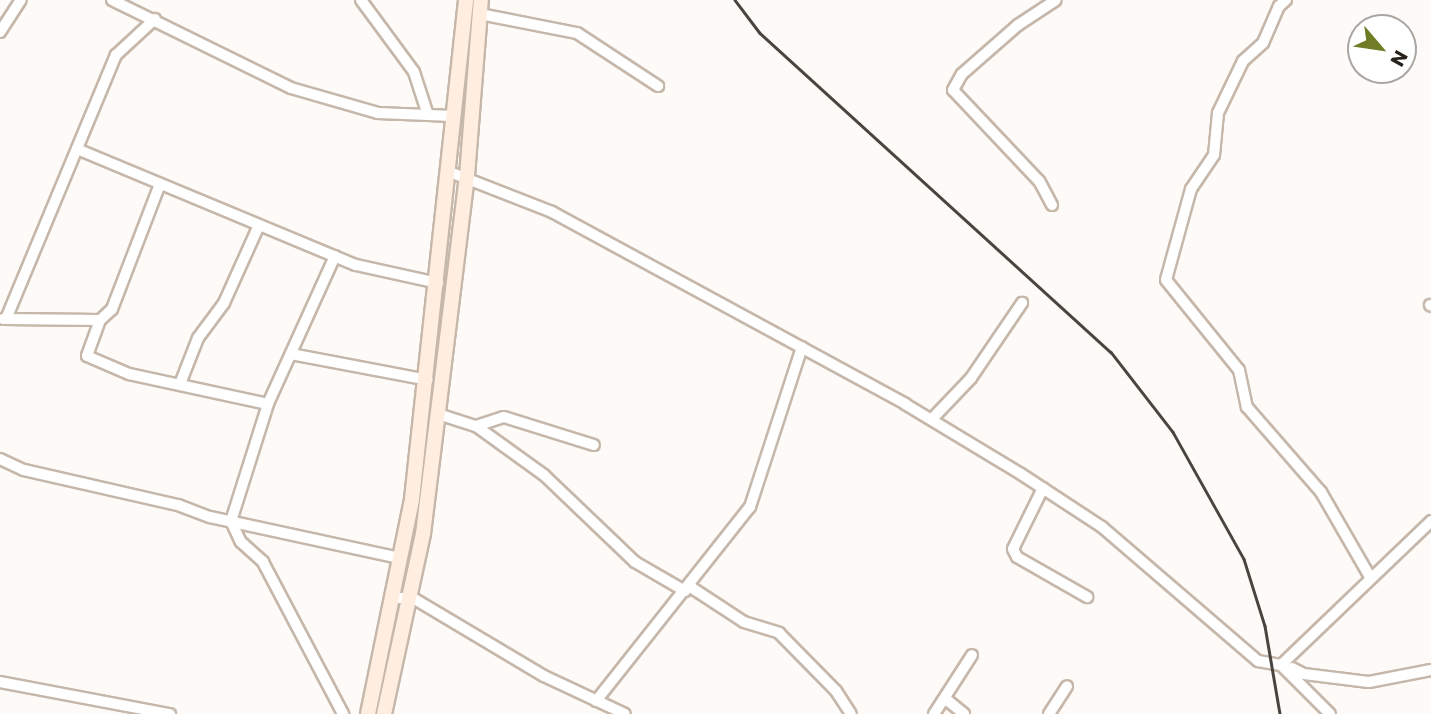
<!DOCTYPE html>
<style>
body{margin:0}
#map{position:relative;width:1431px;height:714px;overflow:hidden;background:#fdfaf7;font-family:Poppins,sans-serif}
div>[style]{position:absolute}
.roads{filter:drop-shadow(2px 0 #c6b7ab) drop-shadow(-2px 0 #c6b7ab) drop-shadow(0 2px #c6b7ab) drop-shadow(0 -2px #c6b7ab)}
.minor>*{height:10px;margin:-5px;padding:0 5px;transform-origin:5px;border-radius:5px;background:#fff}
.secondary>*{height:14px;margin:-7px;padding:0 7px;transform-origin:7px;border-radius:7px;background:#ffeee0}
.rail>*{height:2.5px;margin:-1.25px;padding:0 1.25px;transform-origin:1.25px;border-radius:1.25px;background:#4a443f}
span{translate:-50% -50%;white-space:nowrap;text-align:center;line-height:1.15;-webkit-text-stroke:5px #fff;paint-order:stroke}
.north{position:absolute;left:1347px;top:14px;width:70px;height:70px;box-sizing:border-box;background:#fff;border:2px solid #a9a6a4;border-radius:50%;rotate:119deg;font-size:19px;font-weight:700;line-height:28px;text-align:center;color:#27211c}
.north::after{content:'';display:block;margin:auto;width:24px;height:32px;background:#717c27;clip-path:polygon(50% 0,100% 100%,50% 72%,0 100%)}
</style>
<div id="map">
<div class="roads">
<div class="minor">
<i style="left:112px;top:0;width:199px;rotate:26.2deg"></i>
<i style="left:291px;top:88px;width:91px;rotate:16deg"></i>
<i style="left:378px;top:113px;width:75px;rotate:2.3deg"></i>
<i style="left:361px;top:0;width:89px;rotate:53.6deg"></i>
<i style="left:414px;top:72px;width:42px;rotate:72deg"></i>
<i style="left:1286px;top:0;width:9px;rotate:139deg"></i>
<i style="left:1279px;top:6px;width:40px;rotate:113.4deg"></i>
<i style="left:1263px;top:43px;width:27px;rotate:138deg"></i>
<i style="left:1243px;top:61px;width:58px;rotate:115.7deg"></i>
<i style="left:1218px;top:113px;width:42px;rotate:95.4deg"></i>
<i style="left:1214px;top:155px;width:41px;rotate:124.1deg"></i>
<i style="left:1191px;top:189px;width:94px;rotate:105.4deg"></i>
<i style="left:1166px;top:280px;width:116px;rotate:51deg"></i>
<i style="left:1239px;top:370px;width:38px;rotate:78deg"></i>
<i style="left:1247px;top:407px;width:113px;rotate:49deg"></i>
<i style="left:1321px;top:492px;width:98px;rotate:60deg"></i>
<i style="left:480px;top:14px;width:99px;rotate:11.1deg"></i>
<i style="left:577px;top:33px;width:97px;rotate:33.2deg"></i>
<i style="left:0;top:32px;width:38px;rotate:-57deg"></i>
<i style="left:77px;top:149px;width:302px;rotate:22.6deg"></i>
<i style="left:356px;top:265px;width:84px;rotate:12.4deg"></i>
<i style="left:447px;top:171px;width:113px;rotate:21.3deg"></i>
<i style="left:552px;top:212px;width:402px;rotate:28.5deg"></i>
<i style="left:905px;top:404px;width:135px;rotate:31.1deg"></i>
<i style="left:1021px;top:474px;width:97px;rotate:33.2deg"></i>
<i style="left:1102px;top:527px;width:206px;rotate:40.7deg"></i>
<i style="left:1258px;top:661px;width:23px;rotate:10deg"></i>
<i style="left:1281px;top:665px;width:69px;rotate:45deg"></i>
<i style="left:160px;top:184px;width:134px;rotate:111deg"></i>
<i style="left:112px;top:309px;width:16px;rotate:137deg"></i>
<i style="left:100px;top:320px;width:38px;rotate:110deg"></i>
<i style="left:87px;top:356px;width:46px;rotate:23.2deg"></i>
<i style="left:129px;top:374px;width:142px;rotate:12.2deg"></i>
<i style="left:1052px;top:205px;width:27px;rotate:-118deg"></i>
<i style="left:1039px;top:181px;width:125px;rotate:-133.4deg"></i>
<i style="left:953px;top:90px;width:18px;rotate:-61deg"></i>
<i style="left:962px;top:74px;width:74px;rotate:-41.2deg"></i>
<i style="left:1018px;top:25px;width:45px;rotate:-33.3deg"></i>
<i style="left:335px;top:256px;width:162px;rotate:114.4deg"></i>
<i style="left:268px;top:404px;width:123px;rotate:107.5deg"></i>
<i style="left:231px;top:521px;width:23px;rotate:65deg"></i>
<i style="left:241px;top:542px;width:30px;rotate:42deg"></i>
<i style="left:263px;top:562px;width:172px;rotate:62.2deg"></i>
<i style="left:1430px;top:305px;width:1px;rotate:45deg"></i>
<i style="left:3px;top:319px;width:97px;rotate:0.6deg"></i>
<i style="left:6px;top:319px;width:286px;rotate:-67.4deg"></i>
<i style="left:116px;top:55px;width:53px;rotate:-42.7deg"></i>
<i style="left:291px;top:354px;width:139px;rotate:10.7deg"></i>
<i style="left:180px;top:384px;width:49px;rotate:-68.6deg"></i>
<i style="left:198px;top:338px;width:44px;rotate:-53.4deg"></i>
<i style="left:224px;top:303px;width:85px;rotate:-65.8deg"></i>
<i style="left:438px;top:414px;width:40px;rotate:18deg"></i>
<i style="left:476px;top:426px;width:84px;rotate:35.8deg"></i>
<i style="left:544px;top:475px;width:126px;rotate:43.7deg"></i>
<i style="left:635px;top:562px;width:58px;rotate:30.1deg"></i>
<i style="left:932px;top:419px;width:57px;rotate:-46.4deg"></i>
<i style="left:971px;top:378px;width:91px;rotate:-55.8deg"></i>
<i style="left:476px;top:426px;width:29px;rotate:-18deg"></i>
<i style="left:504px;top:417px;width:94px;rotate:17.3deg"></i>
<i style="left:0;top:459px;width:26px;rotate:25deg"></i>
<i style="left:24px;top:470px;width:158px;rotate:12.8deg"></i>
<i style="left:178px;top:505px;width:34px;rotate:21deg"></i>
<i style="left:210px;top:517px;width:194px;rotate:12.2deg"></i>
<i style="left:1043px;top:488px;width:68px;rotate:116.2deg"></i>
<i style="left:1013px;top:549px;width:9px;rotate:63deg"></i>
<i style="left:1017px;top:557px;width:81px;rotate:29.7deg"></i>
<i style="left:689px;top:586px;width:66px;rotate:33.2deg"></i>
<i style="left:744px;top:622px;width:37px;rotate:17deg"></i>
<i style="left:779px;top:633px;width:81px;rotate:45.5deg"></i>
<i style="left:836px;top:691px;width:27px;rotate:57deg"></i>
<i style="left:393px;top:598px;width:20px"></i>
<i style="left:413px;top:598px;width:152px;rotate:30.8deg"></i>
<i style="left:544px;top:676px;width:89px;rotate:25.1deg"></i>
<i style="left:1281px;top:665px;width:208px;rotate:-43.8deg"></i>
<i style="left:1292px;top:668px;width:13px;rotate:27deg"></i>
<i style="left:1304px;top:674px;width:65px;rotate:7deg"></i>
<i style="left:1369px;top:682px;width:63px;rotate:-11deg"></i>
<i style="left:0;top:682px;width:173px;rotate:10.7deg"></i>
<i style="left:947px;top:700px;width:22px;rotate:39deg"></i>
<i style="left:596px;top:701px;width:248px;rotate:-51.6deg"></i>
<i style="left:750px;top:507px;width:168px;rotate:-72deg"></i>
<i style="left:934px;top:714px;width:70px;rotate:-57.2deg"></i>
<i style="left:1049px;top:714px;width:33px;rotate:-57deg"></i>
</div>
<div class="secondary">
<i style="left:368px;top:714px;width:219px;rotate:-78.4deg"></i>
<i style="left:412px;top:499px;width:502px;rotate:-83.82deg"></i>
<i style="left:384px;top:714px;width:184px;rotate:-77.8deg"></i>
<i style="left:423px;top:534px;width:361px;rotate:-83deg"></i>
<i style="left:467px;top:176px;width:177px;rotate:-85.5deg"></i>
</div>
</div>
<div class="rail">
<i style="left:735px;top:0;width:41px;rotate:52.9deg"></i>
<i style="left:760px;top:33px;width:474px;rotate:42.3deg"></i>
<i style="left:1111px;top:352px;width:101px;rotate:52.2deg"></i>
<i style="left:1173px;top:432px;width:145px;rotate:60.8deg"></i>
<i style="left:1244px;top:559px;width:70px;rotate:72.6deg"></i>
<i style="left:1265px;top:626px;width:89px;rotate:80.3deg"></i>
</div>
<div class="north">N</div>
</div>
